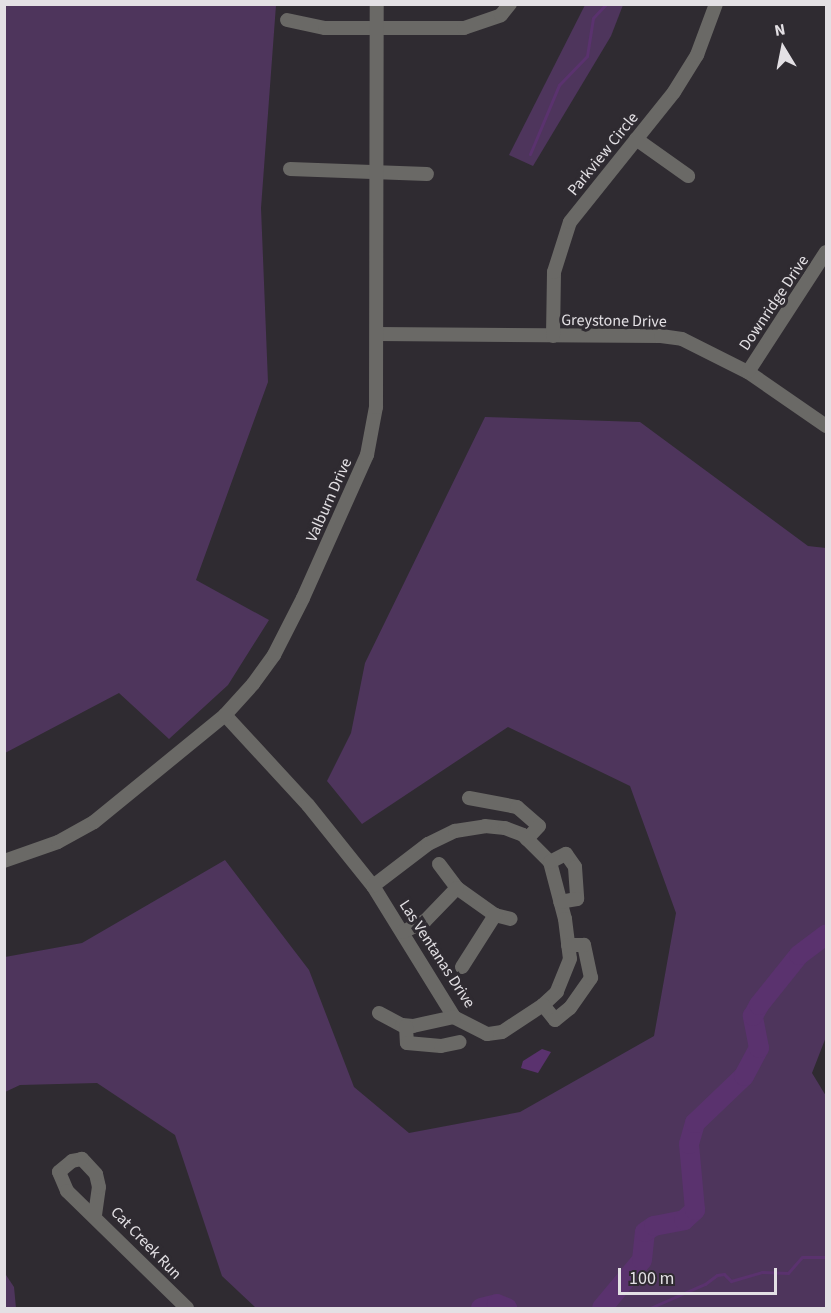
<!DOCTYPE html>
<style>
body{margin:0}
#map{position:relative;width:831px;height:1313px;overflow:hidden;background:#2f2b31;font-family:"Source Sans 3",sans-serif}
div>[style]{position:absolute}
.green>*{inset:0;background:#4e355c}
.water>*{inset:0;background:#5a326e}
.stream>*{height:3px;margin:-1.5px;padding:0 1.5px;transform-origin:1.5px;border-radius:1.5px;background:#5a326e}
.river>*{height:20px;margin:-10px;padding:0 10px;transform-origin:10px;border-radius:10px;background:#5a326e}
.minor>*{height:14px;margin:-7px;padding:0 7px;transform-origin:7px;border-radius:7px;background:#6a6966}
span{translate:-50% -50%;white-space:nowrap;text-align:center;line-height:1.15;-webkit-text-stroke:6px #2f2b31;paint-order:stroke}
.street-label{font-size:16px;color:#e3e0e4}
.frame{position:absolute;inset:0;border:6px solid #e3e0e4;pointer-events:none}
.north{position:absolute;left:753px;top:18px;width:60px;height:60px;-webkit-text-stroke:4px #2f2b31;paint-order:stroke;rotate:350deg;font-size:16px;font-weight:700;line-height:24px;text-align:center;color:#e3e0e4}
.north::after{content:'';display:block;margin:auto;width:21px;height:27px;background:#e3e0e4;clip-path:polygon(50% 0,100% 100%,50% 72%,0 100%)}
.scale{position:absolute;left:618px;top:1268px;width:159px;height:27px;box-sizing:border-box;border:3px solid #e3e0e4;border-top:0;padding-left:8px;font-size:18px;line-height:21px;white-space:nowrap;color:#e3e0e4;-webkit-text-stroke:4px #2f2b31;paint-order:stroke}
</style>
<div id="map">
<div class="green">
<i style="clip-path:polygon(5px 4px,276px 5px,261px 208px,268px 382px,196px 580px,269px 620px,228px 685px,169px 739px,119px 693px,5px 753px)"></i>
<i style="clip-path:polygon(585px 5px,623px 5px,611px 36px,533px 166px,509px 155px)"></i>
<i style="clip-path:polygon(485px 417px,640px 422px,808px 546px,826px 548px,826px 1037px,812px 1073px,826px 1096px,826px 1308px,256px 1308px,222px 1276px,175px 1135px,97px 1083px,20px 1085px,5px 1092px,5px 957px,82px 943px,225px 860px,309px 970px,354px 1087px,409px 1133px,520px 1112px,654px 1036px,676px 913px,630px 786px,508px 727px,362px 824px,327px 781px,351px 733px,365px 663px)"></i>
<i style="clip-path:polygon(4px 1272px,14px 1287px,16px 1308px,5px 1308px)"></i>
</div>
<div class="water">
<i style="clip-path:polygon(542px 1049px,551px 1052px,538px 1073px,521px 1068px,523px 1061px)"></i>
</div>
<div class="stream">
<i style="left:530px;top:154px;width:75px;rotate:-67.2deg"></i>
<i style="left:559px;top:85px;width:40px;rotate:-46deg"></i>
<i style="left:587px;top:56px;width:38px;rotate:-81deg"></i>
<i style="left:593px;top:18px;width:19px;rotate:-47deg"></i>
<i style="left:650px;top:1308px;width:60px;rotate:-23.6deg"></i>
<i style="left:705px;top:1284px;width:15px;rotate:-37deg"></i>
<i style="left:717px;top:1275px;width:7px;rotate:-8deg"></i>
<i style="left:724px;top:1274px;width:10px;rotate:45deg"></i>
<i style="left:731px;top:1281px;width:32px;rotate:-16deg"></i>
<i style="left:762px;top:1272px;width:26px;rotate:2deg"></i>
<i style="left:788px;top:1273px;width:21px;rotate:-49deg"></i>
<i style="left:802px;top:1257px;width:24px"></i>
</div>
<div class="river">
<i style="left:481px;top:1308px;width:16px;rotate:-14deg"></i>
<i style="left:497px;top:1304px;width:11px;rotate:22deg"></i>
<i style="left:602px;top:1308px;width:62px;rotate:-50.2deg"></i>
<i style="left:642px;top:1260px;width:28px;rotate:-84deg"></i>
<i style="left:645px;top:1232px;width:11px;rotate:-34deg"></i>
<i style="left:654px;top:1226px;width:31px;rotate:-11deg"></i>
<i style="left:684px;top:1220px;width:15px;rotate:-42deg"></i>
<i style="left:695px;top:1210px;width:66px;rotate:-95.2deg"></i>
<i style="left:689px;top:1144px;width:22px;rotate:-74deg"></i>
<i style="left:695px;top:1123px;width:68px;rotate:-43.8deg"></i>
<i style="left:744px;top:1076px;width:32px;rotate:-62deg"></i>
<i style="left:759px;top:1048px;width:33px;rotate:-101deg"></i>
<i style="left:753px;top:1016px;width:13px;rotate:-61deg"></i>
<i style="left:759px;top:1005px;width:64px;rotate:-51.3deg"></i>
<i style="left:799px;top:955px;width:34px;rotate:-37deg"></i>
</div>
<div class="minor">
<i style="left:287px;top:20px;width:39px;rotate:12deg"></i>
<i style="left:325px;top:28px;width:139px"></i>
<i style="left:464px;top:28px;width:39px;rotate:-19deg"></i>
<i style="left:501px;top:15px;width:14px;rotate:-51deg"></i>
<i style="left:636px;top:139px;width:64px;rotate:35.4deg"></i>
<i style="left:290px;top:169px;width:137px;rotate:2.1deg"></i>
<i style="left:377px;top:334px;width:284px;rotate:0.4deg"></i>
<i style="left:661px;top:336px;width:21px;rotate:8deg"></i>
<i style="left:682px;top:339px;width:74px;rotate:26.6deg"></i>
<i style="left:748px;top:372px;width:95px;rotate:34.7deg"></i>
<i style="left:553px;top:336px;width:64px;rotate:-89.1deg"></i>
<i style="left:554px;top:272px;width:52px;rotate:-72.3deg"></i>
<i style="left:570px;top:222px;width:166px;rotate:-51.3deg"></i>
<i style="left:674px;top:92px;width:44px;rotate:-58.1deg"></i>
<i style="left:697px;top:55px;width:54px;rotate:-69.6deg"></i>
<i style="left:748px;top:372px;width:143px;rotate:-57deg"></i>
<i style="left:225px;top:715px;width:122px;rotate:47.3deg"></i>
<i style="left:308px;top:805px;width:104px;rotate:51.3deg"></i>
<i style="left:469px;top:798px;width:49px;rotate:10.6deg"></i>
<i style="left:517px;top:807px;width:29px;rotate:41deg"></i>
<i style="left:539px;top:826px;width:18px;rotate:133deg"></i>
<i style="left:485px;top:826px;width:20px;rotate:6deg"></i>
<i style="left:505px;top:828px;width:19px;rotate:21deg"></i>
<i style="left:523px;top:835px;width:38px;rotate:45deg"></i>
<i style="left:550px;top:862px;width:59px;rotate:75.3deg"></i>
<i style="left:565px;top:919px;width:40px;rotate:82.9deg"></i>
<i style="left:570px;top:959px;width:35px;rotate:112deg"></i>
<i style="left:557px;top:992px;width:19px;rotate:137deg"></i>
<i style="left:543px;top:1005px;width:49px;rotate:146.6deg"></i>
<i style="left:502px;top:1032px;width:15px;rotate:172deg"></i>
<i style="left:487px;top:1034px;width:37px;rotate:-153deg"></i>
<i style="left:454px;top:1017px;width:154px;rotate:-121.7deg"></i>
<i style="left:373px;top:886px;width:69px;rotate:-37.4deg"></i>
<i style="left:428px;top:844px;width:30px;rotate:-26deg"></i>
<i style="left:455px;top:831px;width:30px;rotate:-9deg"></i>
<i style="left:4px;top:861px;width:57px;rotate:-19.4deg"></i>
<i style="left:58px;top:842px;width:41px;rotate:-29.1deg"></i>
<i style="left:94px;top:822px;width:169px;rotate:-39.2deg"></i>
<i style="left:225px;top:715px;width:42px;rotate:-47.9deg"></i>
<i style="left:253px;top:684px;width:36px;rotate:-54deg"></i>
<i style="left:274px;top:655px;width:64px;rotate:-63deg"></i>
<i style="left:303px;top:598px;width:157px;rotate:-65.9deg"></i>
<i style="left:367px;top:455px;width:49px;rotate:-79.4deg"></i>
<i style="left:376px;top:407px;width:403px;rotate:-89.9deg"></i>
<i style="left:550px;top:862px;width:18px;rotate:-27deg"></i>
<i style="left:566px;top:854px;width:16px;rotate:55deg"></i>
<i style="left:575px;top:867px;width:32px;rotate:86deg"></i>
<i style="left:577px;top:899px;width:17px;rotate:170deg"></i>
<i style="left:439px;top:864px;width:30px;rotate:53deg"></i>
<i style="left:457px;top:888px;width:47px;rotate:35.4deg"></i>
<i style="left:495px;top:915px;width:16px;rotate:14deg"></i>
<i style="left:403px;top:932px;width:25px;rotate:-27deg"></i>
<i style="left:425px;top:921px;width:46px;rotate:-45.9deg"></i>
<i style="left:462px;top:967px;width:62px;rotate:-57.6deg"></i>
<i style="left:543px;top:1005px;width:19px;rotate:51deg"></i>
<i style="left:555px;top:1020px;width:19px;rotate:-39deg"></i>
<i style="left:570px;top:1008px;width:37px;rotate:-55deg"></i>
<i style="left:591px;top:978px;width:34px;rotate:-102deg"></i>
<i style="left:584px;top:945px;width:16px;rotate:180deg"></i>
<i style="left:379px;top:1013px;width:26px;rotate:28deg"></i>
<i style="left:402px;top:1025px;width:11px;rotate:5deg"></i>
<i style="left:413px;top:1026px;width:42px;rotate:-12.4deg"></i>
<i style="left:406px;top:1026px;width:17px;rotate:87deg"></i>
<i style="left:407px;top:1043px;width:34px;rotate:5deg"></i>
<i style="left:441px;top:1046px;width:19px;rotate:-12deg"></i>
<i style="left:95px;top:1215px;width:28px;rotate:-82deg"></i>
<i style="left:99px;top:1187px;width:13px;rotate:-103deg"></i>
<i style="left:96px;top:1174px;width:21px;rotate:-133deg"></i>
<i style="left:82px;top:1159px;width:10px;rotate:169deg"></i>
<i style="left:72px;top:1161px;width:17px;rotate:140deg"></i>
<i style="left:59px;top:1172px;width:21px;rotate:67deg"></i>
<i style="left:67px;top:1191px;width:168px;rotate:44.3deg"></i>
</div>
<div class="street-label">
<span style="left:603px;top:154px;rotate:-51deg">Parkview Circle</span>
<span style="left:774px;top:303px;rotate:-56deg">Downridge Drive</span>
<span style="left:614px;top:321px;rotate:1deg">Greystone Drive</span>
<span style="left:329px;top:500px;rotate:-66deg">Valburn Drive</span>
<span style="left:437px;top:954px;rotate:57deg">Las Ventanas Drive</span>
<span style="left:146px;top:1243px;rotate:46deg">Cat Creek Run</span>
</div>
<div class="frame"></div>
<div class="north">N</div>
<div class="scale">100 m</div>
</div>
